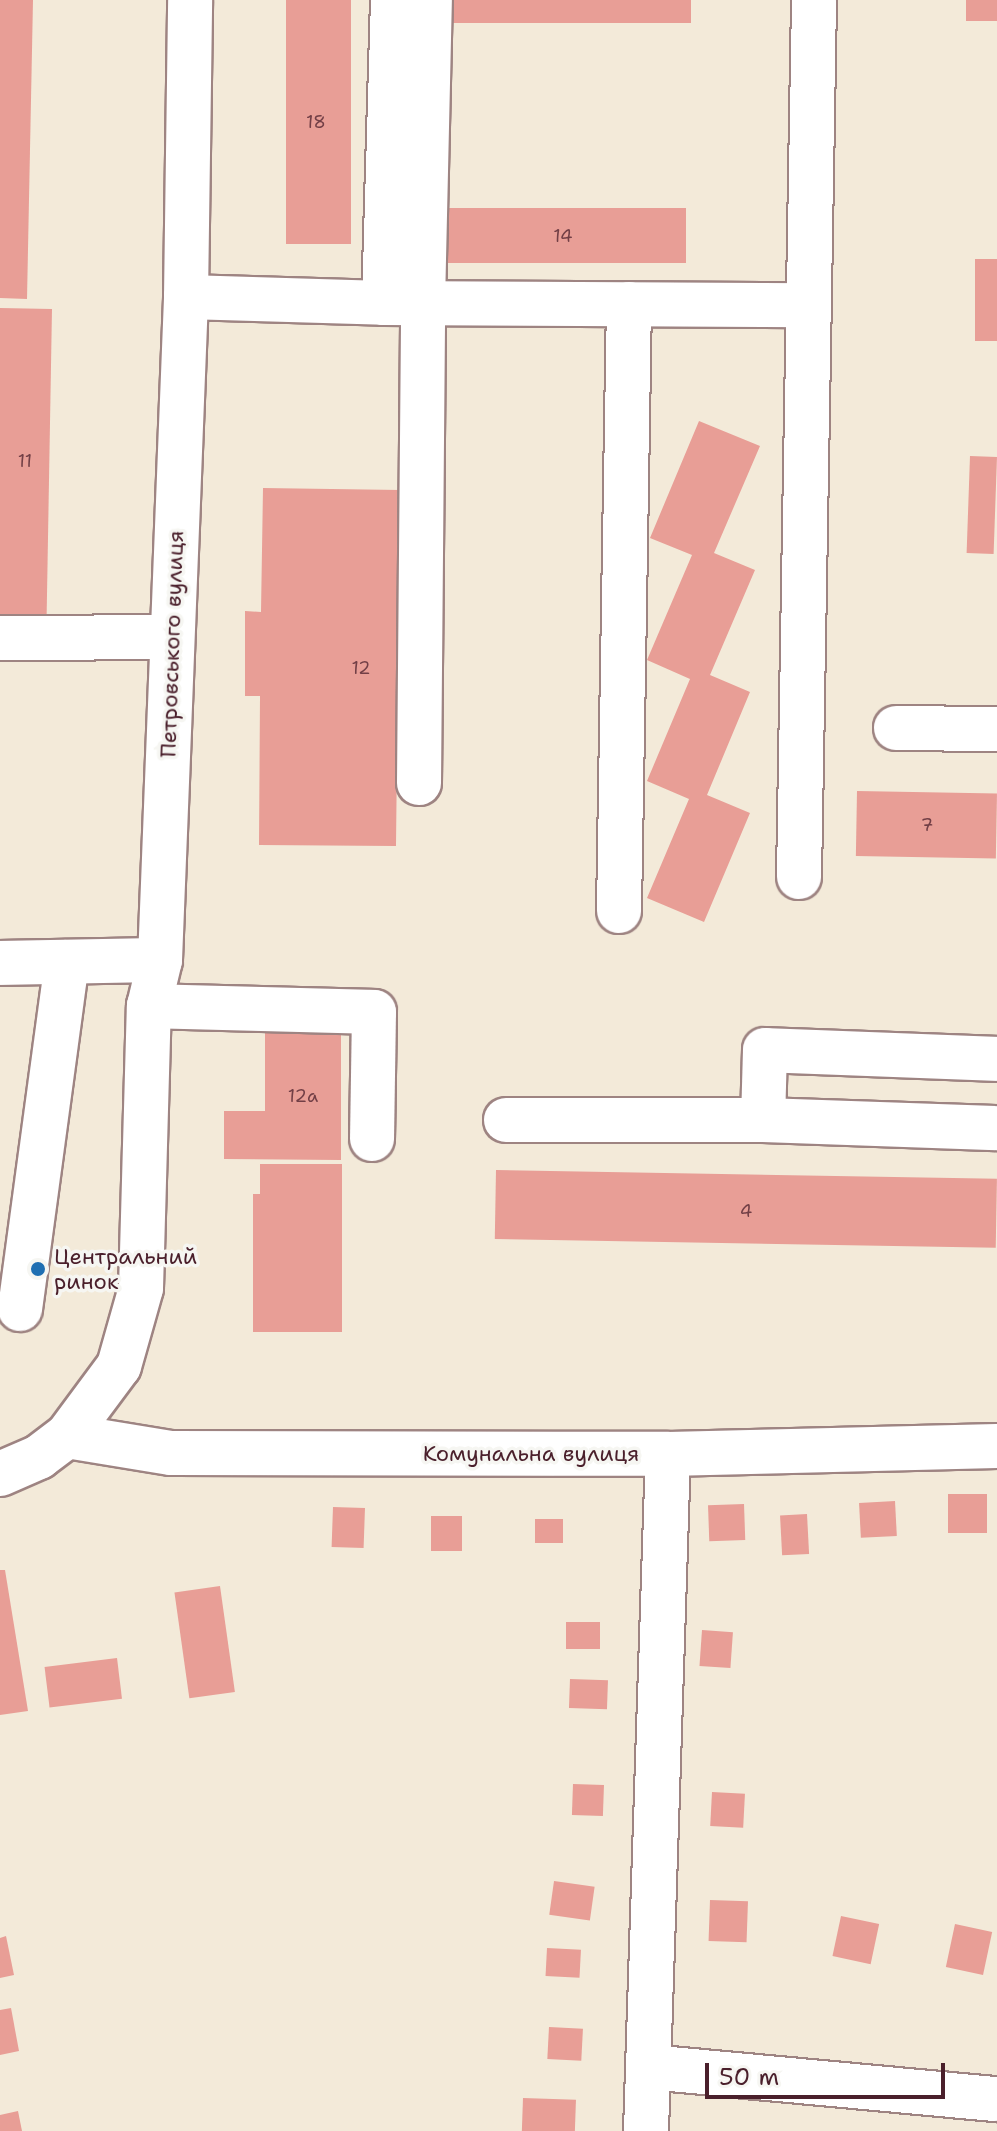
<!DOCTYPE html>
<meta charset="utf-8">
<style>
body{margin:0}
#map{position:relative;width:997px;height:2131px;overflow:hidden;background:#f3ead9;font-family:"Shantell Sans",sans-serif}
div>[style]{position:absolute}
.building>*{inset:0;background:#e89e96;transform-origin:0 0}
.roads{filter:drop-shadow(2px 0 #9e8482) drop-shadow(-2px 0 #9e8482) drop-shadow(0 2px #9e8482) drop-shadow(0 -2px #9e8482)}
.minor>*{height:44px;margin:-22px;padding:0 22px;transform-origin:22px;border-radius:22px;background:#fff}
.dots>*{width:22px;height:22px;translate:-50% -50%;box-sizing:border-box;border:4px solid #f6f6f2;border-radius:50%}
span{translate:-50% -50%;white-space:nowrap;text-align:center;line-height:1.15;-webkit-text-stroke:7px #f6f6f2;paint-order:stroke}
.number-label{font-size:18px;color:#723f46}
.number-label span{-webkit-text-stroke-width:0}
.street-label{font-size:22px;color:#4a1f2b}
.poi-label{font-size:22px;color:#4a1f2b}
.left{translate:0 -50%;text-align:left}
.scale{position:absolute;left:705px;top:2063px;width:240px;height:36px;box-sizing:border-box;border:4px solid #4a1f2b;border-top:0;padding-left:10px;font-size:24px;line-height:28px;white-space:nowrap;color:#4a1f2b;-webkit-text-stroke:6px #f6f6f2;paint-order:stroke}
</style>
<div id="map">
<div class="building">
<i style="clip-path:polygon(0 0,33px 0,27px 299px,0 298px)"></i>
<i style="left:286px;top:0;width:65px;height:244px"></i>
<i style="left:446px;top:0;width:245px;height:23px"></i>
<i style="left:966px;top:0;width:31px;height:21px"></i>
<i style="left:441px;top:208px;width:245px;height:55px"></i>
<i style="left:975px;top:259px;width:22px;height:82px"></i>
<i style="left:0;top:308px;width:52px;height:306px;rotate:1deg"></i>
<i style="clip-path:polygon(699px 421px,760px 446px,714px 553px,755px 570px,710px 675px,750px 692px,707px 795px,750px 813px,704px 922px,647px 898px,689px 799px,647px 781px,690px 679px,647px 660px,692px 555px,650px 538px)"></i>
<i style="left:970px;top:456px;width:27px;height:97px;rotate:2deg"></i>
<i style="clip-path:polygon(263px 488px,400px 490px,396px 846px,259px 845px,260px 696px,245px 696px,245px 611px,261px 612px)"></i>
<i style="left:857px;top:791px;width:140px;height:65px;rotate:1deg"></i>
<i style="clip-path:polygon(265px 1033px,341px 1033px,341px 1160px,224px 1159px,224px 1111px,265px 1111px)"></i>
<i style="clip-path:polygon(260px 1164px,342px 1164px,342px 1332px,253px 1332px,253px 1194px,260px 1194px)"></i>
<i style="left:496px;top:1170px;width:501px;height:69px;rotate:1deg"></i>
<i style="left:987px;top:1494px;width:39px;height:39px;rotate:90deg"></i>
<i style="left:895px;top:1501px;width:35px;height:36px;rotate:87deg"></i>
<i style="left:744px;top:1504px;width:36px;height:36px;rotate:88deg"></i>
<i style="left:333px;top:1507px;width:32px;height:40px;rotate:2deg"></i>
<i style="left:807px;top:1514px;width:40px;height:27px;rotate:87deg"></i>
<i style="left:431px;top:1516px;width:31px;height:35px"></i>
<i style="left:535px;top:1519px;width:28px;height:24px"></i>
<i style="clip-path:polygon(0 1570px,5px 1570px,28px 1711px,0 1715px)"></i>
<i style="left:220px;top:1586px;width:107px;height:46px;rotate:82deg"></i>
<i style="left:566px;top:1622px;width:34px;height:27px"></i>
<i style="left:702px;top:1630px;width:31px;height:36px;rotate:4deg"></i>
<i style="left:117px;top:1658px;width:41px;height:73px;rotate:83deg"></i>
<i style="left:570px;top:1679px;width:38px;height:29px;rotate:2deg"></i>
<i style="left:573px;top:1784px;width:31px;height:31px;rotate:2deg"></i>
<i style="left:712px;top:1792px;width:33px;height:34px;rotate:3deg"></i>
<i style="left:554px;top:1881px;width:41px;height:34px;rotate:8deg"></i>
<i style="left:710px;top:1900px;width:38px;height:41px;rotate:2deg"></i>
<i style="left:841px;top:1916px;width:39px;height:41px;rotate:12deg"></i>
<i style="left:955px;top:1924px;width:38px;height:44px;rotate:12deg"></i>
<i style="clip-path:polygon(6px 1936px,14px 1975px,0 1978px,0 1938px)"></i>
<i style="left:547px;top:1948px;width:34px;height:28px;rotate:3deg"></i>
<i style="clip-path:polygon(11px 2008px,19px 2051px,0 2055px,0 2010px)"></i>
<i style="left:549px;top:2027px;width:34px;height:32px;rotate:3deg"></i>
<i style="left:523px;top:2098px;width:53px;height:33px;rotate:2deg"></i>
<i style="clip-path:polygon(18px 2111px,22px 2131px,0 2131px,0 2115px)"></i>
</div>
<div class="roads">
<div class="minor">
<i style="left:186px;top:297px;width:198px;rotate:1.7deg"></i>
<i style="left:384px;top:303px;width:424px;rotate:0.3deg"></i>
<i style="left:384px;top:303px;width:303px;rotate:-88.3deg"></i>
<i style="left:0;top:638px;width:171px;rotate:-0.3deg"></i>
<i style="left:896px;top:728px;width:101px;rotate:0.6deg"></i>
<i style="left:419px;top:783px;width:480px;rotate:-89.5deg"></i>
<i style="left:423px;top:303px;width:303px;rotate:-88.7deg"></i>
<i style="left:799px;top:877px;width:877px;rotate:-89.02deg"></i>
<i style="left:619px;top:911px;width:607px;rotate:-89.06deg"></i>
<i style="left:0;top:963px;width:160px;rotate:-1.1deg"></i>
<i style="left:149px;top:1006px;width:225px;rotate:1.5deg"></i>
<i style="left:374px;top:1012px;width:127px;rotate:90.9deg"></i>
<i style="left:997px;top:1059px;width:232px;rotate:-177.8deg"></i>
<i style="left:765px;top:1050px;width:70px;rotate:91.6deg"></i>
<i style="left:763px;top:1120px;width:234px;rotate:2deg"></i>
<i style="left:506px;top:1120px;width:257px"></i>
<i style="left:20px;top:1309px;width:350px;rotate:-82.3deg"></i>
<i style="left:67px;top:1436px;width:105px;rotate:9.3deg"></i>
<i style="left:171px;top:1453px;width:497px;rotate:0.1deg"></i>
<i style="left:668px;top:1454px;width:329px;rotate:-1.4deg"></i>
<i style="left:0;top:1474px;width:43px;rotate:-23.6deg"></i>
<i style="left:39px;top:1457px;width:35px;rotate:-37deg"></i>
<i style="left:67px;top:1436px;width:87px;rotate:-53.4deg"></i>
<i style="left:119px;top:1366px;width:81px;rotate:-74.2deg"></i>
<i style="left:141px;top:1288px;width:282px;rotate:-88.4deg"></i>
<i style="left:149px;top:1006px;width:47px;rotate:-76.6deg"></i>
<i style="left:160px;top:960px;width:664px;rotate:-87.75deg"></i>
<i style="left:186px;top:297px;width:297px;rotate:-89.2deg"></i>
<i style="left:649px;top:2067px;width:349px;rotate:5.3deg"></i>
<i style="left:646px;top:2131px;width:677px;rotate:-88.14deg"></i>
</div>
</div>
<div class="dots">
<i style="left:38px;top:1269px;background:#1f6fb2"></i>
</div>
<div class="number-label">
<span style="left:316px;top:122px">18</span>
<span style="left:563px;top:236px">14</span>
<span style="left:25px;top:461px">11</span>
<span style="left:361px;top:668px">12</span>
<span style="left:927px;top:825px">7</span>
<span style="left:303px;top:1096px">12а</span>
<span style="left:746px;top:1211px">4</span>
</div>
<div class="street-label">
<span style="left:172px;top:644px;rotate:-88deg">Петровського вулиця</span>
<span style="left:531px;top:1454px">Комунальна вулиця</span>
</div>
<div class="poi-label">
<span class="left" style="left:54px;top:1269px">Центральний<br>ринок</span>
</div>
<div class="scale">50 m</div>
</div>
